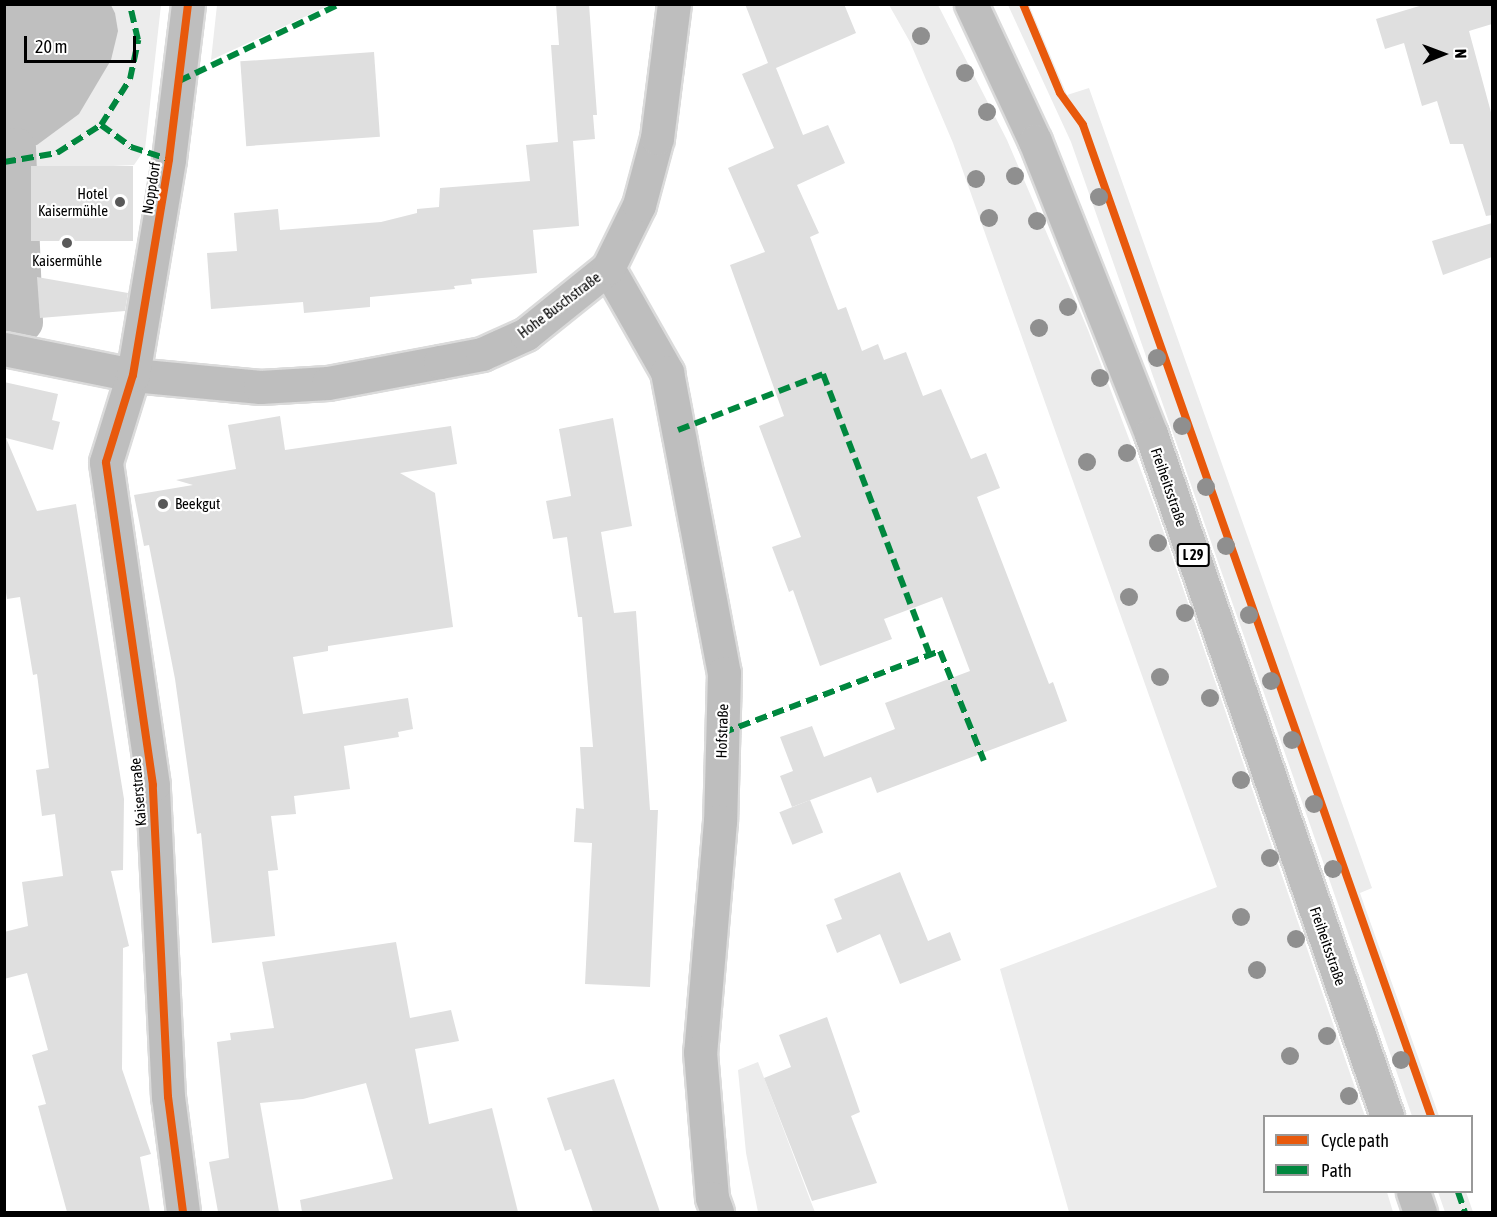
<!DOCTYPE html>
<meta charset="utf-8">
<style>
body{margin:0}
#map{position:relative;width:1497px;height:1217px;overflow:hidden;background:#fff;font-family:"Asap Condensed",sans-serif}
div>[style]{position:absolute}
.green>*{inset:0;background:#ececec}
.water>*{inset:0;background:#bfbfbf}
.canal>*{height:39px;margin:-19.5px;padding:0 19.5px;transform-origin:19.5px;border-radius:19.5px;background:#bfbfbf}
.building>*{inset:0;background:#dfdfdf;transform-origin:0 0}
.roads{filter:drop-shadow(2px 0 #dbdbdb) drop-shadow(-2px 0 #dbdbdb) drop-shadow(0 2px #dbdbdb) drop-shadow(0 -2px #dbdbdb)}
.street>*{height:33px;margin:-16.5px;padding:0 16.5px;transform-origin:16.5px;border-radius:16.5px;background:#bebebe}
.primary>*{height:33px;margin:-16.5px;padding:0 16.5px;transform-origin:16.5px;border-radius:16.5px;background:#bebebe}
.quiet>*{height:6px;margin-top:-3px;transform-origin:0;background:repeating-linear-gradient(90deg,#00873e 0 12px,transparent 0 18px)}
.cycleway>*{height:8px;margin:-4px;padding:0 4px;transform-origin:4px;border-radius:4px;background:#e8590c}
.trees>*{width:18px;height:18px;margin:-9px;border-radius:50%;background:#8f8f8f}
.dots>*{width:16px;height:16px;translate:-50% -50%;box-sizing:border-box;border:3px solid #fff;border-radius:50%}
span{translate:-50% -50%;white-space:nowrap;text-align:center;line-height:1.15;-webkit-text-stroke:4.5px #fff;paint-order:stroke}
.shield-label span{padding:2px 4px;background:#fff;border:2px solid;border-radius:4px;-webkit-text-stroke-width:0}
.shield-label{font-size:14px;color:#000;font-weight:700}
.street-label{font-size:15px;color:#000}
.poi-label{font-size:15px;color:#000}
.right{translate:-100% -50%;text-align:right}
.left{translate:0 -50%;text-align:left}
.frame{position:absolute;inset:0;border:6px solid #000;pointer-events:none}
.legend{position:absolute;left:1263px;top:1115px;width:210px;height:78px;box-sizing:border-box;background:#fff;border:2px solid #999;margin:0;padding:8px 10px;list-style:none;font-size:18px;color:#000}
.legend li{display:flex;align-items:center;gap:12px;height:30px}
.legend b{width:30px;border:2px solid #999}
.north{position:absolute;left:1413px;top:24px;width:60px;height:60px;-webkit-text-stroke:4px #fff;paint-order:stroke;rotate:89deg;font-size:16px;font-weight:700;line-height:24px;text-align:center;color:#000}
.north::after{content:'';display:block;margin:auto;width:21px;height:27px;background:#000;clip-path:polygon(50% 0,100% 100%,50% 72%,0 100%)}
.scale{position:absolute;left:24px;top:36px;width:112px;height:27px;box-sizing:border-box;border:3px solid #000;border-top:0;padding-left:8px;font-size:18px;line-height:21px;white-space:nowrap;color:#000;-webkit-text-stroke:4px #fff;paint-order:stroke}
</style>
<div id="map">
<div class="green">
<i style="clip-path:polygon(111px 5px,161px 5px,145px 149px,134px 165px,5px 171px,4px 148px,16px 147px,115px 13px)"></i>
<i style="clip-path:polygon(217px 5px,217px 4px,330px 5px,211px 60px)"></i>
<i style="clip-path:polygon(889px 5px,938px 5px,1007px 140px,1088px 330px,1157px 513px,1362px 1108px,1365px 1116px,1264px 1116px,1264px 1192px,1387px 1192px,1393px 1212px,1069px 1212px,1000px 969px,1217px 887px,953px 143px,910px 42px)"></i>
<i style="clip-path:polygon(1008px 5px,1029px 5px,1067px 95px,1089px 88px,1372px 888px,1360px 893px,1439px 1116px,1412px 1116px,1071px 142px)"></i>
<i style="clip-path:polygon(758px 1062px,811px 1202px,815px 1212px,758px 1212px,746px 1153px,738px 1070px)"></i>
<i style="clip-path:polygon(1438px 1192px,1466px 1192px,1473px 1212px,1445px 1212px)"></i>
</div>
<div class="water">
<i style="clip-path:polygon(5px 4px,111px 5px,115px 13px,118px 31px,111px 60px,79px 114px,37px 145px,5px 148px)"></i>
</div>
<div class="canal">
<i style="left:16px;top:147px;width:175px;rotate:87.7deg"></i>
</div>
<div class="building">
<i style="clip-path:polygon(556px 4px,589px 4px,597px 115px,593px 115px,595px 139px,573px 141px,579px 226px,533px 230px,537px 273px,471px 279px,472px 284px,454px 286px,455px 289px,370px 297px,370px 307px,304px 313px,303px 302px,211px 309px,207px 253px,237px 251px,234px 213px,278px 209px,280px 230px,381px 222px,417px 213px,417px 209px,439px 207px,440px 188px,530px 181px,526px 145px,558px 142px,551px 45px,559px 45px)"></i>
<i style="clip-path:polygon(745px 4px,844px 4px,856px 33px,776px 68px,803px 135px,828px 125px,845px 163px,797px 185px,819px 233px,810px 237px,838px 310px,846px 307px,862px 351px,878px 344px,884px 360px,906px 352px,923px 396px,941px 389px,971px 459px,986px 453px,1000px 488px,977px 497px,1049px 684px,1053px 682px,1067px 721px,877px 793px,871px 777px,792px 807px,780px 776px,793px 771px,780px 737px,812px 726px,824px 757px,895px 729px,885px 703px,970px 671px,942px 597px,884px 619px,892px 639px,820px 666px,793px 590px,789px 592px,772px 547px,801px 537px,759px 426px,784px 416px,730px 265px,765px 252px,728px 168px,774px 148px,742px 74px,768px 63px)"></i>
<i style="clip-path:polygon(1426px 4px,1492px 4px,1492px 24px,1469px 31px,1492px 116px,1492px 215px,1486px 216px,1463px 144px,1450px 144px,1437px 101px,1422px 106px,1404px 43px,1385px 49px,1376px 19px)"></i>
<i style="left:374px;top:52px;width:85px;height:134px;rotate:86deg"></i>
<i style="left:133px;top:166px;width:75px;height:102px;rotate:90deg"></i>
<i style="clip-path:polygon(1492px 223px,1492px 257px,1443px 275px,1432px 241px)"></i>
<i style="clip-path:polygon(37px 277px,128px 293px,125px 311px,40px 318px)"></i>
<i style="clip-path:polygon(4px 382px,58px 394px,52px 420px,60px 422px,53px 450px,6px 438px,37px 511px,76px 504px,124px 799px,123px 870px,111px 871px,129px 946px,123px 948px,122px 1069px,151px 1154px,140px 1157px,150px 1212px,67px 1212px,38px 1106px,46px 1104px,32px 1055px,48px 1050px,27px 973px,4px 979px,4px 932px,28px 926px,22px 882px,63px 876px,55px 814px,42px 816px,36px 770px,49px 768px,37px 674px,33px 675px,20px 597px,7px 599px,4px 580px)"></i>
<i style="clip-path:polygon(280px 416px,285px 450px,451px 426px,457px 464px,400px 473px,435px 493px,453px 627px,328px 646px,328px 651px,293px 657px,303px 714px,408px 698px,413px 729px,398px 732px,399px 737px,344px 746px,350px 789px,294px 796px,296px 814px,271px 816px,278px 870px,268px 871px,275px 936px,212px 943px,201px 833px,197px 834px,175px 679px,149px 545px,144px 546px,134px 495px,193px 485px,176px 480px,236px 469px,228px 425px)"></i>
<i style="clip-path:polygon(613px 418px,632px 526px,601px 532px,614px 613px,636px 611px,650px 810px,658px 810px,650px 987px,585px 984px,592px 843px,574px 842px,576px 808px,584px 809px,580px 747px,593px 747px,582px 617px,578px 617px,567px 537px,553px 539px,546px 501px,571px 496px,559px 429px)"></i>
<i style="left:810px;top:800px;width:35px;height:33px;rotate:68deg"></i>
<i style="clip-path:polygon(900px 872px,928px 941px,950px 932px,961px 960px,900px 984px,880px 934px,837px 953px,826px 925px,842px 919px,834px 899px)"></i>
<i style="clip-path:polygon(396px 942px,410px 1018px,451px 1010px,459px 1041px,415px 1049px,429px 1124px,492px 1108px,518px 1212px,302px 1212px,300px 1200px,393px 1179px,366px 1083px,303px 1099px,260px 1103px,279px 1212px,218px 1212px,209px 1162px,229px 1158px,217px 1042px,231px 1040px,230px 1033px,274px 1028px,262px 962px)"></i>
<i style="clip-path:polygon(827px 1017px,860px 1112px,851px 1116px,877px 1183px,812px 1201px,764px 1078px,791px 1067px,779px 1035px)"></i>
<i style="clip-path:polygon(614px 1079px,660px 1212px,593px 1212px,571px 1149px,565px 1151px,547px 1098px)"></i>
</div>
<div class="roads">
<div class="street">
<i style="left:608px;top:268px;width:120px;rotate:60.4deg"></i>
<i style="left:667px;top:372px;width:306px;rotate:79.3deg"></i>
<i style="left:724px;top:673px;width:148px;rotate:91.5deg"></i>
<i style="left:720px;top:821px;width:232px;rotate:94.9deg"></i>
<i style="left:700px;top:1052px;width:146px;rotate:85.3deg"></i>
<i style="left:712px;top:1198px;width:15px;rotate:70deg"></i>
<i style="left:4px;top:349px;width:132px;rotate:11.4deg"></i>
<i style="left:133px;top:375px;width:128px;rotate:5.4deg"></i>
<i style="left:260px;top:387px;width:68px;rotate:-3.4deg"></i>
<i style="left:328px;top:383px;width:114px;rotate:-10.6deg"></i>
<i style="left:440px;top:362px;width:43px;rotate:-10.8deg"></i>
<i style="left:482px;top:354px;width:48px;rotate:-24.4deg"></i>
<i style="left:526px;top:334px;width:105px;rotate:-38.8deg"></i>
<i style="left:608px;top:268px;width:70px;rotate:-63.8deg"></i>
<i style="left:639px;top:205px;width:69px;rotate:-75deg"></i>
<i style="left:657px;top:138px;width:135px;rotate:-82.8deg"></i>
<i style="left:183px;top:1212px;width:116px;rotate:-97.4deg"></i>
<i style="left:168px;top:1097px;width:312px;rotate:-92.8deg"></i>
<i style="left:153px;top:785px;width:326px;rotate:-98.3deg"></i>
<i style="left:106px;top:462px;width:91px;rotate:-72.8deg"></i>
<i style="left:133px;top:375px;width:219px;rotate:-80.5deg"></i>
<i style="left:169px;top:159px;width:156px;rotate:-83deg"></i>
</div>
<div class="primary">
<i style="left:971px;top:4px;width:151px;rotate:65deg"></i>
<i style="left:1035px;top:141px;width:315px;rotate:68.4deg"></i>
<i style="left:1151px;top:434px;width:722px;rotate:70.91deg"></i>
<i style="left:1413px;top:1192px;width:21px;rotate:71deg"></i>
</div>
</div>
<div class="quiet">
<i style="left:179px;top:81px;width:178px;rotate:-25.6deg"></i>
<i style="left:101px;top:125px;width:54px;rotate:-57.8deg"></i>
<i style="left:130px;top:79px;width:40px;rotate:-78deg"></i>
<i style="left:138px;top:40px;width:37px;rotate:-103deg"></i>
<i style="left:4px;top:162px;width:54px;rotate:-9.6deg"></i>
<i style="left:57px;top:153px;width:52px;rotate:-32.5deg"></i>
<i style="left:101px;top:125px;width:37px;rotate:36deg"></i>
<i style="left:131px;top:147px;width:40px;rotate:18deg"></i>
<i style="left:678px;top:430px;width:155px;rotate:-21.1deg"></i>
<i style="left:823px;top:374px;width:301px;rotate:69.2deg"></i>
<i style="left:722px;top:733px;width:233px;rotate:-20.6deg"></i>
<i style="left:940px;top:651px;width:118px;rotate:68.2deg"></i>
<i style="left:1458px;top:1192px;width:21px;rotate:71deg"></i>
</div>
<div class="cycleway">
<i style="left:1023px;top:4px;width:96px;rotate:67.4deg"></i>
<i style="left:1060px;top:93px;width:39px;rotate:54deg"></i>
<i style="left:1083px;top:125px;width:1050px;rotate:70.65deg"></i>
<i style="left:183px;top:1212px;width:116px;rotate:-97.4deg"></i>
<i style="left:168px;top:1097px;width:312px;rotate:-92.8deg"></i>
<i style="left:153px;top:785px;width:326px;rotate:-98.3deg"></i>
<i style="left:106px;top:462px;width:91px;rotate:-72.8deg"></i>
<i style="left:133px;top:375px;width:219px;rotate:-80.5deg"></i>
<i style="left:169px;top:159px;width:156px;rotate:-83deg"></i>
</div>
<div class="trees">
<i style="left:921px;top:36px"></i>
<i style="left:965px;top:73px"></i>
<i style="left:987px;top:112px"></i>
<i style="left:1015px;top:176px"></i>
<i style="left:976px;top:179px"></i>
<i style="left:1099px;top:197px"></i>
<i style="left:989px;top:218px"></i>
<i style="left:1037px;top:221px"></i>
<i style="left:1068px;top:307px"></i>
<i style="left:1039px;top:328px"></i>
<i style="left:1157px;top:358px"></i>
<i style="left:1100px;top:378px"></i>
<i style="left:1182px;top:426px"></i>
<i style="left:1127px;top:453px"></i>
<i style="left:1087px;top:462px"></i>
<i style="left:1206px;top:487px"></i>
<i style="left:1158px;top:543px"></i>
<i style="left:1226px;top:546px"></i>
<i style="left:1129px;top:597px"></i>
<i style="left:1185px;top:613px"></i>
<i style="left:1249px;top:615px"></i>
<i style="left:1160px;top:677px"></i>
<i style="left:1271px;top:681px"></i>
<i style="left:1210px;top:698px"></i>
<i style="left:1292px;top:740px"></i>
<i style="left:1241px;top:780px"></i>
<i style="left:1314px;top:804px"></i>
<i style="left:1270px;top:858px"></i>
<i style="left:1333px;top:869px"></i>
<i style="left:1241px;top:917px"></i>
<i style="left:1296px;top:939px"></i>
<i style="left:1257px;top:970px"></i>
<i style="left:1327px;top:1036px"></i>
<i style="left:1290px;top:1056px"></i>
<i style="left:1401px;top:1060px"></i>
<i style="left:1349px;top:1096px"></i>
</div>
<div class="dots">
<i style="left:120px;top:202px;background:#595959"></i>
<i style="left:67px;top:243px;background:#595959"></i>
<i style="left:163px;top:504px;background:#595959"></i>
</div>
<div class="shield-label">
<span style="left:1193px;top:555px">L 29</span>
</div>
<div class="street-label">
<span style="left:151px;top:188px;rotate:-81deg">Noppdorf</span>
<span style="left:559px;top:305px;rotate:-37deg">Hohe Buschstraße</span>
<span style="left:1169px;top:487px;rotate:71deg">Freiheitsstraße</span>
<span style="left:722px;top:731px;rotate:-88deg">Hofstraße</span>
<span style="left:138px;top:792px;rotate:-95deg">Kaiserstraße</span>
<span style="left:1328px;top:946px;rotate:71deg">Freiheitsstraße</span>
</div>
<div class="poi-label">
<span class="right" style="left:108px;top:202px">Hotel<br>Kaisermühle</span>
<span style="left:67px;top:261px">Kaisermühle</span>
<span class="left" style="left:175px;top:504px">Beekgut</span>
</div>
<div class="frame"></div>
<ul class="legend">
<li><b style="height:8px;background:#e8590c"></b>Cycle path</li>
<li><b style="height:8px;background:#00873e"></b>Path</li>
</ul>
<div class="north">N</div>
<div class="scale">20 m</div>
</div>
